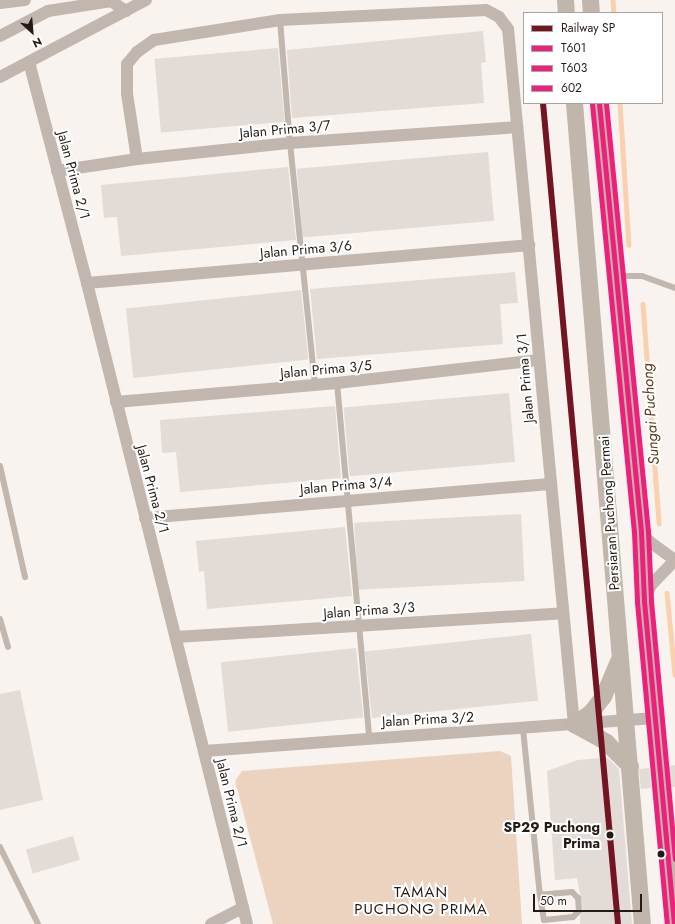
<!DOCTYPE html>
<style>
body{margin:0}
#map{position:relative;width:675px;height:924px;overflow:hidden;background:#f8f3ef;font-family:Jost,sans-serif}
div>[style]{position:absolute}
.green>*{inset:0;background:#ebd3c0}
.stream>*{height:4.5px;margin:-2.25px;padding:0 2.25px;transform-origin:2.25px;border-radius:2.25px;background:#fad0af}
.building>*{inset:0;background:#e2dbd6;transform-origin:0 0}
.service>*{height:6px;margin:-3px;padding:0 3px;transform-origin:3px;border-radius:3px;background:#c1b7ae}
.minor>*{height:12px;margin:-6px;padding:0 6px;transform-origin:6px;border-radius:6px;background:#c1b7ae}
.secondary>*{height:17px;margin:-8.5px;padding:0 8.5px;transform-origin:8.5px;border-radius:8.5px;background:#c1b6ac}
.bus-1>*{height:5px;margin:-2.5px;padding:0 2.5px;transform-origin:2.5px;border-radius:2.5px;background:#ed207b}
.bus-2>*{height:5px;margin:-2.5px;padding:0 2.5px;transform-origin:2.5px;border-radius:2.5px;background:#ed207b}
.bus-3>*{height:5px;margin:-2.5px;padding:0 2.5px;transform-origin:2.5px;border-radius:2.5px;background:#ed207b}
.rail-1>*{height:6px;margin:-3px;padding:0 3px;transform-origin:3px;border-radius:3px;background:#721422}
.dots>*{width:11px;height:11px;translate:-50% -50%;box-sizing:border-box;border:2px solid #fff;border-radius:50%}
span{translate:-50% -50%;white-space:nowrap;text-align:center;line-height:1.15;-webkit-text-stroke:4px #fff;paint-order:stroke}
.street-label{font-size:14px;color:#241b15}
.stop-label{font-size:14px;color:#241b15;font-weight:700}
.right{translate:-100% -50%;text-align:right}
.water-label{font-size:15px;color:#5d3815;font-style:italic}
.neighbourhood-label{font-size:15px;color:#241b15;letter-spacing:1px}
.legend{position:absolute;left:523px;top:12px;width:140px;height:92px;box-sizing:border-box;background:#fff;border:1px solid #a7a4a1;margin:0;padding:5px 7px;list-style:none;font-size:12px;color:#241b15}
.legend li{display:flex;align-items:center;gap:8px;height:20px}
.legend b{width:20px;border:1px solid #a7a4a1}
.north{position:absolute;left:12px;top:12px;width:40px;height:40px;-webkit-text-stroke:3px #fff;paint-order:stroke;rotate:154deg;font-size:11px;font-weight:700;line-height:16px;text-align:center;color:#241b15}
.north::after{content:'';display:block;margin:auto;width:14px;height:18px;background:#241b15;clip-path:polygon(50% 0,100% 100%,50% 72%,0 100%)}
.scale{position:absolute;left:533px;top:894px;width:109px;height:18px;box-sizing:border-box;border:2px solid #241b15;border-top:0;padding-left:5px;font-size:12px;line-height:14px;white-space:nowrap;color:#241b15;-webkit-text-stroke:3px #fff;paint-order:stroke}
</style>
<div id="map">
<div class="green">
<i style="clip-path:polygon(500px 751px,511px 756px,522px 924px,273px 924px,235px 781px,242px 771px)"></i>
</div>
<div class="stream">
<i style="left:613px;top:0;width:13px;rotate:86deg"></i>
<i style="left:620px;top:103px;width:142px;rotate:86.4deg"></i>
<i style="left:643px;top:304px;width:220px;rotate:85.8deg"></i>
<i style="left:667px;top:593px;width:82px;rotate:84.4deg"></i>
</div>
<div class="building">
<i style="clip-path:polygon(483px 31px,486px 62px,481px 63px,484px 103px,292px 118px,287px 50px)"></i>
<i style="left:278px;top:48px;width:74px;height:124px;rotate:85deg"></i>
<i style="left:488px;top:152px;width:69px;height:192px;rotate:85deg"></i>
<i style="clip-path:polygon(288px 167px,296px 240px,121px 256px,117px 217px,104px 218px,101px 185px)"></i>
<i style="clip-path:polygon(515px 272px,518px 303px,500px 304px,503px 344px,317px 359px,310px 289px)"></i>
<i style="left:301px;top:290px;width:70px;height:176px;rotate:84deg"></i>
<i style="left:509px;top:393px;width:69px;height:166px;rotate:85deg"></i>
<i style="clip-path:polygon(335px 406px,341px 478px,180px 492px,176px 452px,162px 453px,160px 420px)"></i>
<i style="left:521px;top:514px;width:67px;height:167px;rotate:87deg"></i>
<i style="clip-path:polygon(345px 527px,352px 596px,207px 609px,204px 571px,199px 572px,196px 541px)"></i>
<i style="left:531px;top:634px;width:67px;height:167px;rotate:84deg"></i>
<i style="left:356px;top:648px;width:70px;height:136px;rotate:84deg"></i>
<i style="clip-path:polygon(20px 690px,43px 800px,0 810px,0 694px)"></i>
<i style="clip-path:polygon(600px 758px,608px 758px,619px 769px,632px 924px,580px 924px,580px 916px,583px 911px,577px 878px,555px 880px,547px 771px,578px 760px)"></i>
<i style="clip-path:polygon(675px 765px,675px 787px,671px 787px,669px 766px)"></i>
<i style="clip-path:polygon(649px 768px,651px 788px,641px 789px,642px 802px,639px 769px)"></i>
<i style="left:73px;top:836px;width:25px;height:49px;rotate:74deg"></i>
</div>
<div class="service">
<i style="left:280px;top:20px;width:123px;rotate:85.4deg"></i>
<i style="left:290px;top:143px;width:243px;rotate:84.1deg"></i>
<i style="left:618px;top:276px;width:24px"></i>
<i style="left:642px;top:276px;width:35px;rotate:20deg"></i>
<i style="left:337px;top:383px;width:355px;rotate:84.8deg"></i>
<i style="left:0;top:466px;width:114px;rotate:77.3deg"></i>
<i style="left:0;top:619px;width:29px;rotate:74deg"></i>
<i style="left:523px;top:729px;width:167px;rotate:84.2deg"></i>
<i style="left:540px;top:895px;width:25px;rotate:81deg"></i>
<i style="left:544px;top:920px;width:29px;rotate:-6deg"></i>
<i style="left:573px;top:917px;width:8px;rotate:-45deg"></i>
<i style="left:579px;top:911px;width:13px;rotate:-94deg"></i>
<i style="left:578px;top:898px;width:8px;rotate:-135deg"></i>
<i style="left:572px;top:892px;width:32px;rotate:175deg"></i>
<i style="left:0;top:847px;width:86px;rotate:63.7deg"></i>
</div>
<div class="minor">
<i style="left:0;top:3px;width:25px;rotate:-7deg"></i>
<i style="left:0;top:36px;width:54px;rotate:-27.5deg"></i>
<i style="left:48px;top:11px;width:64px;rotate:-9deg"></i>
<i style="left:111px;top:1px;width:18px;rotate:34deg"></i>
<i style="left:29px;top:62px;width:228px;rotate:75.3deg"></i>
<i style="left:87px;top:283px;width:661px;rotate:75.98deg"></i>
<i style="left:0;top:77px;width:165px;rotate:-27.8deg"></i>
<i style="left:137px;top:159px;width:66px;rotate:-98.7deg"></i>
<i style="left:127px;top:94px;width:30px;rotate:-90deg"></i>
<i style="left:127px;top:64px;width:16px;rotate:-50deg"></i>
<i style="left:137px;top:52px;width:21px;rotate:-35deg"></i>
<i style="left:154px;top:40px;width:128px;rotate:-9deg"></i>
<i style="left:280px;top:20px;width:206px;rotate:-2.8deg"></i>
<i style="left:486px;top:10px;width:15px;rotate:28deg"></i>
<i style="left:499px;top:17px;width:15px;rotate:53deg"></i>
<i style="left:508px;top:29px;width:698px;rotate:84.58deg"></i>
<i style="left:57px;top:171px;width:81px;rotate:-8.5deg"></i>
<i style="left:137px;top:159px;width:154px;rotate:-6deg"></i>
<i style="left:290px;top:143px;width:228px;rotate:-4deg"></i>
<i style="left:87px;top:283px;width:444px;rotate:-4.9deg"></i>
<i style="left:116px;top:402px;width:222px;rotate:-4.9deg"></i>
<i style="left:337px;top:383px;width:203px;rotate:-6.5deg"></i>
<i style="left:145px;top:518px;width:406px;rotate:-4.8deg"></i>
<i style="left:641px;top:532px;width:13px;rotate:48deg"></i>
<i style="left:650px;top:542px;width:31px;rotate:36deg"></i>
<i style="left:645px;top:598px;width:14px;rotate:-65deg"></i>
<i style="left:651px;top:585px;width:35px;rotate:-46deg"></i>
<i style="left:176px;top:637px;width:388px;rotate:-3.5deg"></i>
<i style="left:204px;top:751px;width:452px;rotate:-4.2deg"></i>
<i style="left:211px;top:924px;width:36px;rotate:-27deg"></i>
</div>
<div class="secondary">
<i style="left:565px;top:0;width:13px;rotate:86deg"></i>
<i style="left:590px;top:0;width:13px;rotate:86deg"></i>
<i style="left:574px;top:103px;width:824px;rotate:85.27deg"></i>
<i style="left:599px;top:103px;width:431px;rotate:84.4deg"></i>
<i style="left:641px;top:532px;width:69px;rotate:87.5deg"></i>
<i style="left:644px;top:601px;width:324px;rotate:84.7deg"></i>
<i style="left:618px;top:661px;width:38px;rotate:113deg"></i>
<i style="left:603px;top:696px;width:20px;rotate:127deg"></i>
<i style="left:591px;top:712px;width:21px;rotate:145deg"></i>
<i style="left:574px;top:724px;width:37px;rotate:29deg"></i>
<i style="left:606px;top:742px;width:34px;rotate:45deg"></i>
</div>
<div class="bus-1">
<i style="left:599px;top:103px;width:431px;rotate:84.4deg"></i>
<i style="left:641px;top:532px;width:69px;rotate:87.5deg"></i>
<i style="left:644px;top:601px;width:324px;rotate:84.7deg"></i>
</div>
<div class="bus-2">
<i style="left:592px;top:104px;width:430px;rotate:84.4deg"></i>
<i style="left:634px;top:532px;width:70px;rotate:87.5deg"></i>
<i style="left:637px;top:602px;width:323px;rotate:84.7deg"></i>
</div>
<div class="bus-3">
<i style="left:606px;top:103px;width:430px;rotate:84.4deg"></i>
<i style="left:648px;top:531px;width:70px;rotate:87.5deg"></i>
<i style="left:651px;top:601px;width:259px;rotate:84.7deg"></i>
</div>
<div class="rail-1">
<i style="left:543px;top:103px;width:824px;rotate:84.78deg"></i>
</div>
<div class="dots">
<i style="left:610px;top:835px;background:#241b15"></i>
<i style="left:661px;top:854px;background:#241b15"></i>
</div>
<div class="street-label">
<span style="left:285px;top:129px;rotate:-5deg">Jalan Prima 3/7</span>
<span style="left:74px;top:175px;rotate:75deg">Jalan Prima 2/1</span>
<span style="left:306px;top:249px;rotate:-5deg">Jalan Prima 3/6</span>
<span style="left:326px;top:369px;rotate:-5deg">Jalan Prima 3/5</span>
<span style="left:525px;top:378px;rotate:-95deg">Jalan Prima 3/1</span>
<span style="left:346px;top:485px;rotate:-5deg">Jalan Prima 3/4</span>
<span style="left:153px;top:489px;rotate:75deg">Jalan Prima 2/1</span>
<span style="left:609px;top:513px;rotate:-94deg">Persiaran Puchong Permai</span>
<span style="left:369px;top:610px;rotate:-4deg">Jalan Prima 3/3</span>
<span style="left:428px;top:719px;rotate:-3deg">Jalan Prima 3/2</span>
<span style="left:232px;top:803px;rotate:76deg">Jalan Prima 2/1</span>
</div>
<div class="stop-label">
<span class="right" style="left:600px;top:835px">SP29 Puchong<br>Prima</span>
</div>
<div class="water-label">
<span style="left:651px;top:414px;rotate:-94deg">Sungai Puchong</span>
</div>
<div class="neighbourhood-label">
<span style="left:421px;top:901px">TAMAN<br>PUCHONG PRIMA</span>
</div>
<ul class="legend">
<li><b style="height:5px;background:#721422"></b>Railway SP</li>
<li><b style="height:5px;background:#ed207b"></b>T601</li>
<li><b style="height:5px;background:#ed207b"></b>T603</li>
<li><b style="height:5px;background:#ed207b"></b>602</li>
</ul>
<div class="north">N</div>
<div class="scale">50 m</div>
</div>
